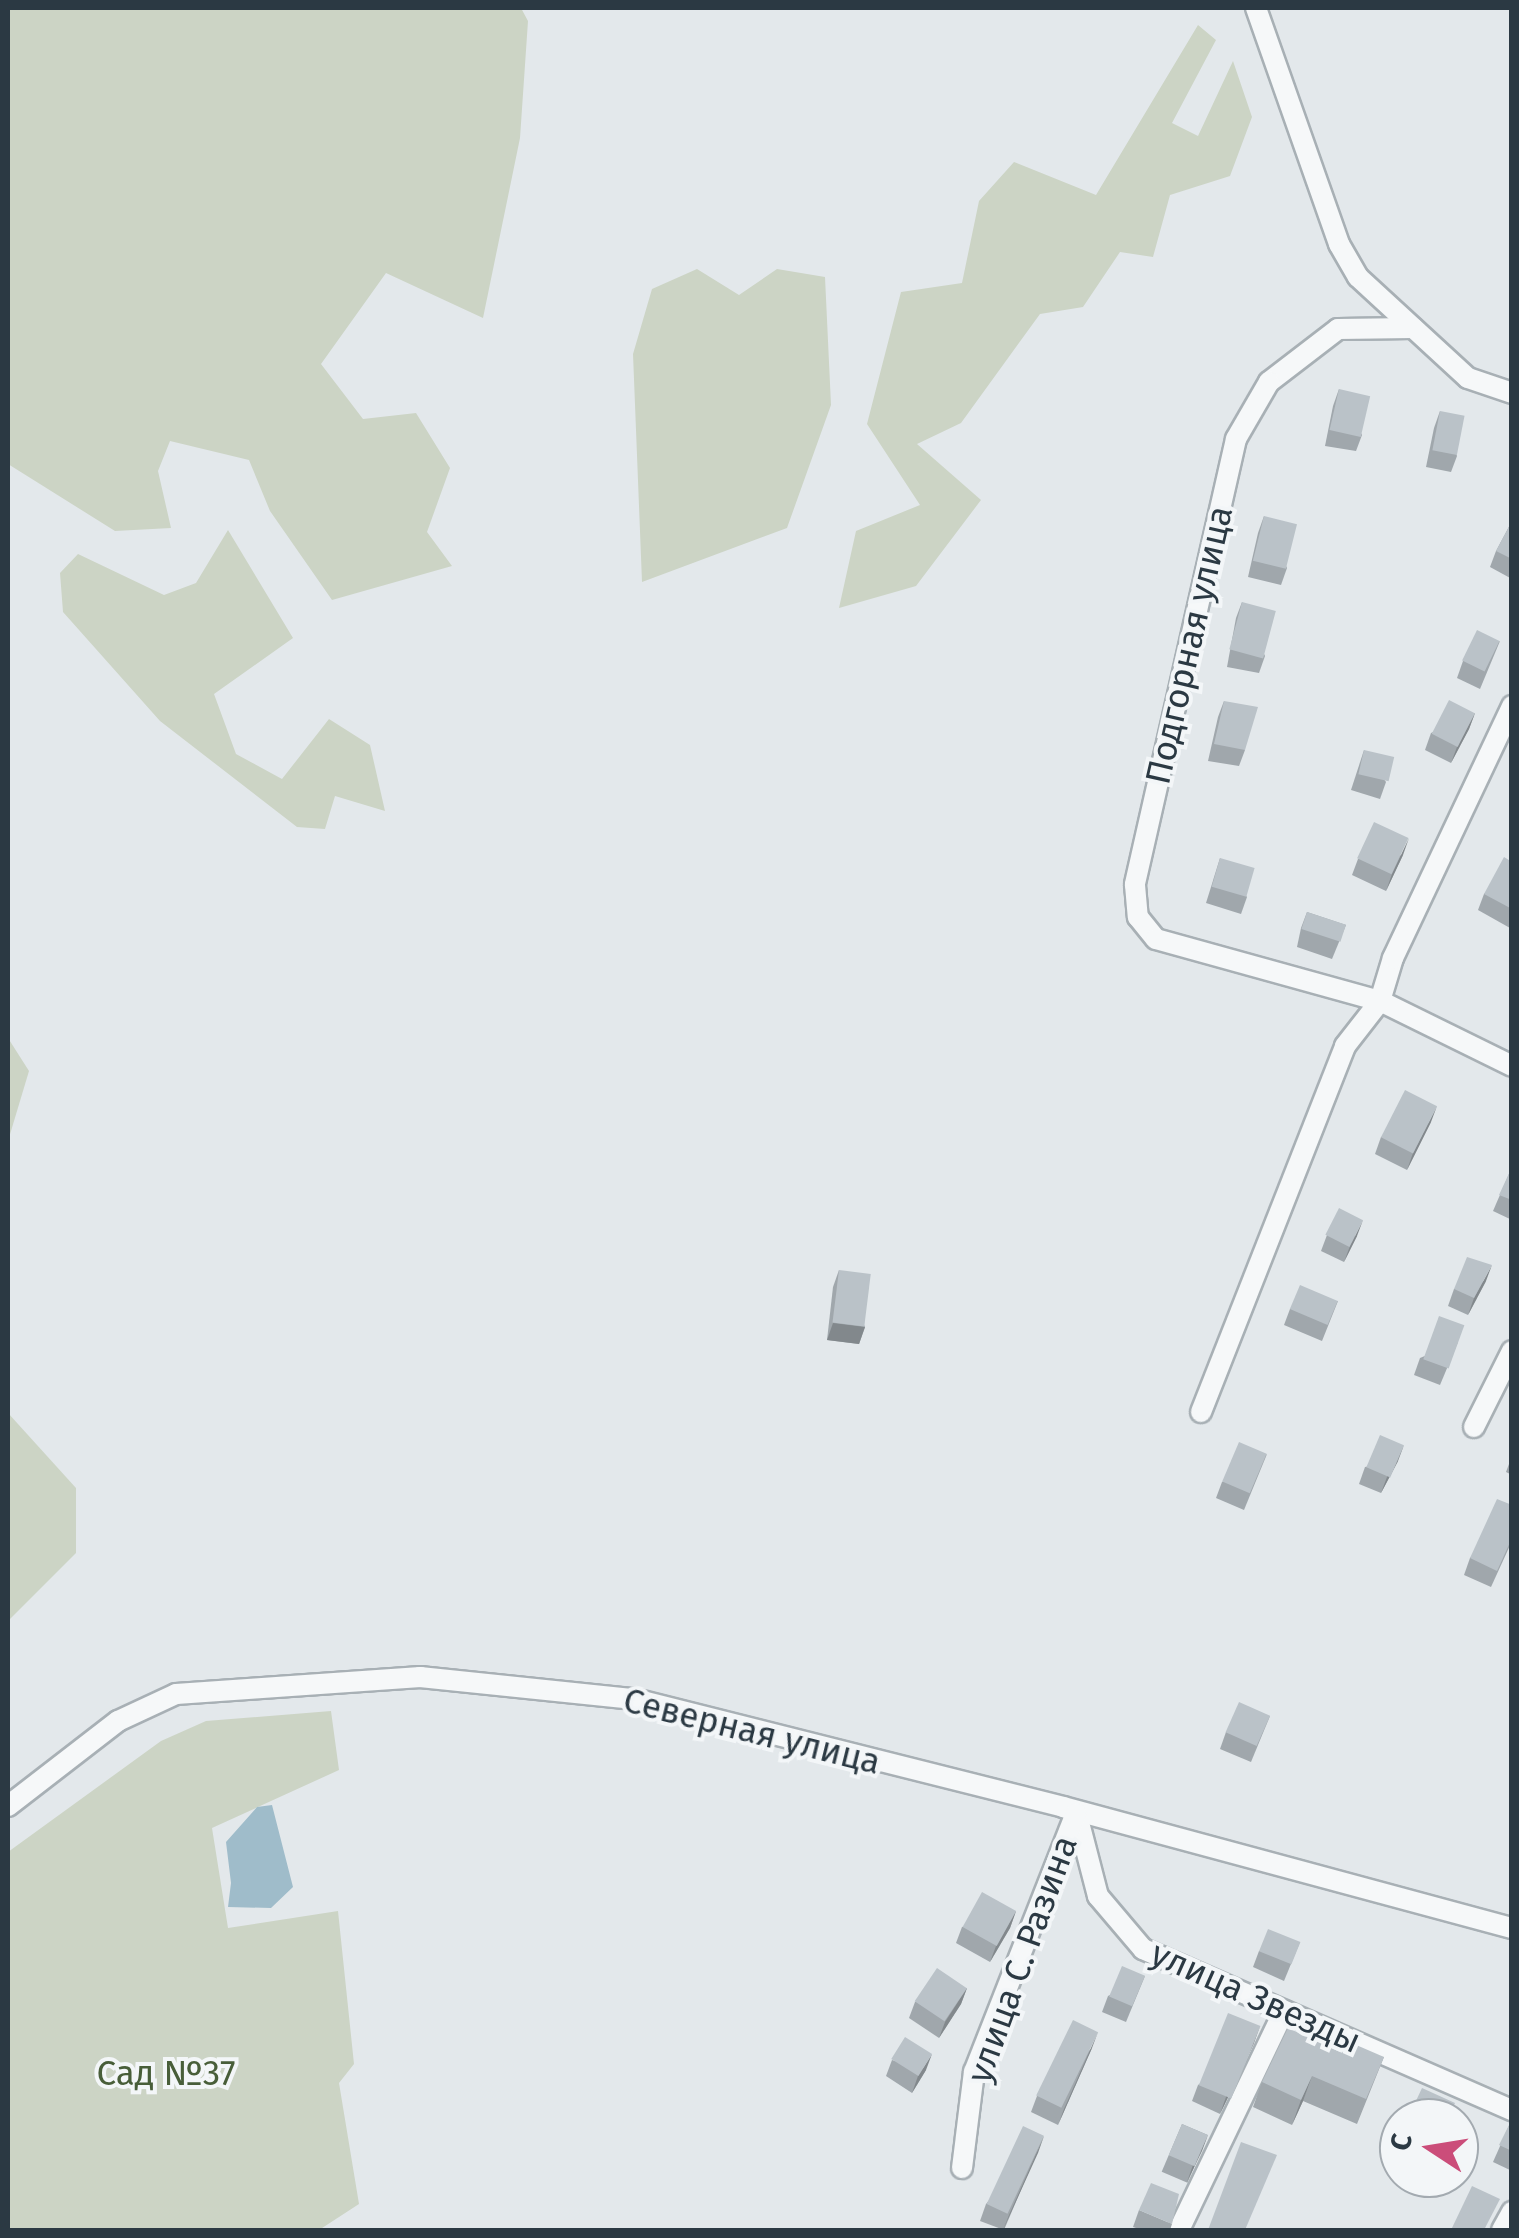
<!DOCTYPE html>
<meta charset="utf-8">
<style>
body{margin:0}
#map{position:relative;width:1519px;height:2238px;overflow:hidden;background:#e3e8eb;font-family:"Fira Sans",sans-serif}
div>[style]{position:absolute}
.green>*{inset:0;background:#ccd4c5}
.water>*{inset:0;background:#9fbcca}
.roads{filter:drop-shadow(2px 0 #a8b0b5) drop-shadow(-2px 0 #a8b0b5) drop-shadow(0 2px #a8b0b5) drop-shadow(0 -2px #a8b0b5)}
.minor>*{height:20px;margin:-10px;padding:0 10px;transform-origin:10px;border-radius:10px;background:#f6f8f9}
.wall>*{inset:0;background:#a0a7ac;transform-origin:0 0}
.shaded-wall>*{inset:0;background:#82888c}
.building>*{inset:0;background:#bac2c8;transform-origin:0 0}
span{translate:-50% -50%;white-space:nowrap;text-align:center;line-height:1.15;-webkit-text-stroke:8px #f3f6f8;paint-order:stroke}
.street-label{font-size:35px;color:#2b3943}
.park-label{font-size:35px;color:#485e39}
.frame{position:absolute;inset:0;border:10px solid #2b3943;pointer-events:none}
.north{position:absolute;left:1379px;top:2098px;width:100px;height:100px;box-sizing:border-box;background:#f3f6f8;border:2px solid #a3aab0;border-radius:50%;rotate:282deg;font-size:28px;font-weight:700;line-height:40px;text-align:center;color:#2b3943}
.north::after{content:'';display:block;margin:auto;width:35px;height:45px;background:#cb4d7a;clip-path:polygon(50% 0,100% 100%,50% 72%,0 100%)}
</style>
<div id="map">
<div class="green">
<i style="clip-path:polygon(8px 8px,521px 8px,528px 21px,520px 138px,483px 318px,386px 273px,321px 364px,363px 419px,416px 413px,450px 468px,427px 532px,452px 566px,332px 600px,270px 511px,249px 460px,170px 441px,158px 471px,171px 528px,115px 531px,8px 464px)"></i>
<i style="clip-path:polygon(1198px 25px,1216px 40px,1172px 123px,1198px 136px,1233px 61px,1252px 117px,1230px 176px,1170px 195px,1153px 257px,1120px 252px,1083px 307px,1040px 314px,961px 423px,917px 444px,981px 500px,916px 586px,839px 608px,856px 531px,920px 505px,867px 424px,901px 292px,962px 283px,979px 201px,1014px 162px,1096px 195px)"></i>
<i style="clip-path:polygon(697px 269px,739px 295px,777px 269px,825px 277px,831px 405px,787px 528px,642px 582px,633px 354px,652px 289px)"></i>
<i style="clip-path:polygon(228px 530px,293px 638px,214px 694px,236px 754px,282px 779px,329px 719px,370px 745px,385px 811px,335px 796px,325px 829px,297px 827px,160px 721px,63px 612px,60px 573px,78px 554px,164px 595px,196px 583px)"></i>
<i style="clip-path:polygon(8px 1038px,29px 1071px,8px 1141px)"></i>
<i style="clip-path:polygon(8px 1413px,76px 1488px,76px 1553px,8px 1621px)"></i>
<i style="clip-path:polygon(331px 1711px,339px 1770px,212px 1828px,228px 1928px,338px 1911px,354px 2064px,339px 2083px,359px 2204px,319px 2230px,8px 2230px,8px 1852px,161px 1741px,206px 1721px)"></i>
</div>
<div class="water">
<i style="clip-path:polygon(272px 1805px,293px 1887px,271px 1908px,228px 1907px,231px 1883px,226px 1842px,257px 1807px)"></i>
</div>
<div class="roads">
<div class="minor">
<i style="left:1256px;top:8px;width:250px;rotate:70.6deg"></i>
<i style="left:1339px;top:244px;width:38px;rotate:60deg"></i>
<i style="left:1358px;top:277px;width:149px;rotate:42.6deg"></i>
<i style="left:1468px;top:378px;width:46px;rotate:18.8deg"></i>
<i style="left:1413px;top:328px;width:75px;rotate:179.2deg"></i>
<i style="left:1338px;top:329px;width:87px;rotate:142.5deg"></i>
<i style="left:1269px;top:382px;width:66px;rotate:120.1deg"></i>
<i style="left:1236px;top:439px;width:457px;rotate:102.8deg"></i>
<i style="left:1135px;top:885px;width:32px;rotate:85deg"></i>
<i style="left:1138px;top:917px;width:28px;rotate:51deg"></i>
<i style="left:1156px;top:939px;width:232px;rotate:15.5deg"></i>
<i style="left:1380px;top:1001px;width:147px;rotate:26.2deg"></i>
<i style="left:1201px;top:1412px;width:393px;rotate:-68.5deg"></i>
<i style="left:1345px;top:1046px;width:57px;rotate:-52.1deg"></i>
<i style="left:1380px;top:1001px;width:45px;rotate:-73.2deg"></i>
<i style="left:1393px;top:958px;width:279px;rotate:-64.7deg"></i>
<i style="left:1474px;top:1427px;width:85px;rotate:-63.4deg"></i>
<i style="left:8px;top:1806px;width:139px;rotate:-37.7deg"></i>
<i style="left:118px;top:1721px;width:64px;rotate:-25deg"></i>
<i style="left:176px;top:1694px;width:245px;rotate:-4deg"></i>
<i style="left:420px;top:1677px;width:215px;rotate:5.9deg"></i>
<i style="left:634px;top:1699px;width:442px;rotate:14.1deg"></i>
<i style="left:1063px;top:1807px;width:465px;rotate:15.1deg"></i>
<i style="left:1076px;top:1811px;width:88px;rotate:75.5deg"></i>
<i style="left:1098px;top:1896px;width:70px;rotate:49.7deg"></i>
<i style="left:1143px;top:1949px;width:403px;rotate:23.6deg"></i>
<i style="left:962px;top:2168px;width:97px;rotate:-82.9deg"></i>
<i style="left:974px;top:2072px;width:278px;rotate:-68.5deg"></i>
<i style="left:1179px;top:2230px;width:243px;rotate:-64.4deg"></i>
<i style="left:1502px;top:2230px;width:21px;rotate:-61deg"></i>
</div>
</div>
<div class="wall">
<i style="clip-path:polygon(1339px 389px,1362px 435px,1356px 451px,1325px 446px,1333px 406px)"></i>
<i style="clip-path:polygon(1440px 411px,1457px 456px,1451px 472px,1426px 467px,1434px 428px)"></i>
<i style="clip-path:polygon(1264px 516px,1287px 568px,1281px 585px,1248px 577px,1258px 533px)"></i>
<i style="clip-path:polygon(1512px 521px,1512px 579px,1490px 567px,1496px 551px)"></i>
<i style="clip-path:polygon(1242px 602px,1265px 656px,1259px 673px,1227px 667px,1236px 618px)"></i>
<i style="clip-path:polygon(1500px 641px,1480px 689px,1457px 678px,1463px 661px)"></i>
<i style="clip-path:polygon(1224px 701px,1245px 750px,1239px 766px,1208px 761px,1218px 717px)"></i>
<i style="clip-path:polygon(1475px 713px,1469px 729px,1451px 763px,1425px 750px,1431px 733px)"></i>
<i style="clip-path:polygon(1364px 750px,1386px 782px,1380px 799px,1351px 790px)"></i>
<i style="clip-path:polygon(1403px 855px,1386px 891px,1352px 875px,1358px 859px)"></i>
<i style="clip-path:polygon(1220px 858px,1247px 897px,1241px 914px,1206px 903px)"></i>
<i style="clip-path:polygon(1512px 862px,1512px 924px,1510px 928px,1478px 910px,1484px 894px)"></i>
<i style="clip-path:polygon(1307px 912px,1346px 925px,1332px 959px,1297px 947px,1301px 928px)"></i>
<i style="clip-path:polygon(1431px 1122px,1407px 1170px,1375px 1154px,1381px 1137px)"></i>
<i style="clip-path:polygon(1512px 1167px,1512px 1220px,1493px 1211px)"></i>
<i style="clip-path:polygon(1327px 1235px,1357px 1236px,1344px 1262px,1321px 1251px)"></i>
<i style="clip-path:polygon(839px 1270px,865px 1327px,859px 1344px,827px 1340px,833px 1287px)"></i>
<i style="clip-path:polygon(1486px 1281px,1468px 1315px,1448px 1306px,1454px 1289px)"></i>
<i style="clip-path:polygon(1338px 1301px,1322px 1341px,1284px 1325px,1290px 1309px)"></i>
<i style="clip-path:polygon(1458px 1342px,1440px 1385px,1414px 1375px,1420px 1358px)"></i>
<i style="clip-path:polygon(1267px 1454px,1244px 1510px,1216px 1498px,1222px 1482px)"></i>
<i style="clip-path:polygon(1512px 1456px,1512px 1475px,1506px 1472px)"></i>
<i style="clip-path:polygon(1398px 1461px,1381px 1493px,1359px 1484px,1365px 1467px)"></i>
<i style="clip-path:polygon(1512px 1505px,1512px 1541px,1491px 1587px,1464px 1575px,1470px 1558px)"></i>
<i style="clip-path:polygon(1270px 1716px,1251px 1762px,1220px 1749px,1226px 1732px)"></i>
<i style="clip-path:polygon(1016px 1911px,1010px 1928px,990px 1962px,956px 1943px,962px 1927px)"></i>
<i style="clip-path:polygon(1300px 1942px,1284px 1981px,1253px 1967px,1259px 1951px)"></i>
<i style="clip-path:polygon(1145px 1976px,1126px 2022px,1102px 2012px,1108px 1996px)"></i>
<i style="clip-path:polygon(967px 1988px,961px 2004px,939px 2038px,909px 2018px,915px 2002px)"></i>
<i style="clip-path:polygon(1254px 2043px,1220px 2114px,1192px 2101px,1198px 2085px)"></i>
<i style="clip-path:polygon(1092px 2048px,1058px 2125px,1031px 2112px,1037px 2096px)"></i>
<i style="clip-path:polygon(1342px 2053px,1384px 2057px,1357px 2124px,1303px 2101px,1292px 2125px,1253px 2107px,1262px 2082px)"></i>
<i style="clip-path:polygon(892px 2060px,926px 2070px,912px 2093px,886px 2076px)"></i>
<i style="clip-path:polygon(1512px 2119px,1512px 2171px,1493px 2162px)"></i>
<i style="left:1182px;top:2124px;width:28px;height:52px;rotate:23deg"></i>
<i style="clip-path:polygon(1044px 2136px,1004px 2230px,980px 2221px,986px 2204px)"></i>
<i style="clip-path:polygon(1399px 2138px,1399px 2172px,1388px 2167px)"></i>
<i style="clip-path:polygon(1139px 2210px,1172px 2224px,1170px 2230px,1142px 2230px,1133px 2227px)"></i>
</div>
<div class="shaded-wall">
<i style="clip-path:polygon(1475px 713px,1469px 729px,1451px 763px,1457px 747px)"></i>
<i style="clip-path:polygon(1409px 838px,1403px 855px,1386px 891px,1392px 874px)"></i>
<i style="clip-path:polygon(1437px 1106px,1431px 1122px,1407px 1170px,1413px 1153px)"></i>
<i style="clip-path:polygon(1363px 1220px,1357px 1236px,1344px 1262px,1350px 1246px)"></i>
<i style="clip-path:polygon(1492px 1265px,1486px 1281px,1468px 1315px,1474px 1298px)"></i>
<i style="clip-path:polygon(833px 1323px,865px 1327px,859px 1344px,827px 1340px)"></i>
<i style="clip-path:polygon(1404px 1445px,1398px 1461px,1381px 1493px,1387px 1477px)"></i>
<i style="clip-path:polygon(1016px 1911px,1010px 1928px,990px 1962px,996px 1946px)"></i>
<i style="clip-path:polygon(967px 1988px,961px 2004px,939px 2038px,945px 2022px)"></i>
<i style="clip-path:polygon(1260px 2026px,1254px 2043px,1220px 2114px,1226px 2097px)"></i>
<i style="clip-path:polygon(1098px 2032px,1092px 2048px,1058px 2125px,1064px 2109px)"></i>
<i style="clip-path:polygon(932px 2054px,926px 2070px,912px 2093px,918px 2076px)"></i>
<i style="clip-path:polygon(1312px 2076px,1303px 2101px,1292px 2125px,1301px 2100px)"></i>
<i style="clip-path:polygon(1208px 2135px,1202px 2151px,1187px 2182px,1193px 2165px)"></i>
<i style="clip-path:polygon(1044px 2136px,1038px 2153px,1003px 2230px,1009px 2215px)"></i>
</div>
<div class="building">
<i style="left:1339px;top:389px;width:32px;height:42px;rotate:13deg"></i>
<i style="left:1440px;top:411px;width:25px;height:40px;rotate:11deg"></i>
<i style="left:1264px;top:516px;width:34px;height:46px;rotate:14deg"></i>
<i style="clip-path:polygon(1512px 521px,1512px 559px,1496px 551px)"></i>
<i style="left:1242px;top:602px;width:35px;height:49px;rotate:15deg"></i>
<i style="left:1477px;top:630px;width:25px;height:34px;rotate:26deg"></i>
<i style="left:1449px;top:700px;width:29px;height:38px;rotate:27deg"></i>
<i style="clip-path:polygon(1224px 701px,1258px 707px,1245px 750px,1214px 744px)"></i>
<i style="left:1364px;top:750px;width:31px;height:25px;rotate:13deg"></i>
<i style="left:1374px;top:822px;width:38px;height:40px;rotate:25deg"></i>
<i style="clip-path:polygon(1504px 857px,1512px 862px,1512px 909px,1484px 894px)"></i>
<i style="left:1220px;top:858px;width:36px;height:30px;rotate:16deg"></i>
<i style="left:1307px;top:912px;width:41px;height:18px;rotate:18deg"></i>
<i style="left:1405px;top:1090px;width:36px;height:53px;rotate:27deg"></i>
<i style="clip-path:polygon(1512px 1167px,1512px 1200px,1499px 1195px)"></i>
<i style="left:1339px;top:1208px;width:27px;height:30px;rotate:27deg"></i>
<i style="clip-path:polygon(1467px 1257px,1492px 1265px,1474px 1298px,1454px 1289px)"></i>
<i style="left:839px;top:1270px;width:32px;height:53px;rotate:7deg"></i>
<i style="left:1300px;top:1285px;width:41px;height:26px;rotate:23deg"></i>
<i style="left:1439px;top:1316px;width:27px;height:46px;rotate:20deg"></i>
<i style="left:1380px;top:1435px;width:26px;height:35px;rotate:23deg"></i>
<i style="left:1239px;top:1442px;width:30px;height:43px;rotate:23deg"></i>
<i style="clip-path:polygon(1497px 1499px,1512px 1505px,1512px 1538px,1497px 1571px,1470px 1558px)"></i>
<i style="left:1239px;top:1702px;width:34px;height:33px;rotate:24deg"></i>
<i style="left:982px;top:1892px;width:39px;height:40px;rotate:29deg"></i>
<i style="left:1268px;top:1929px;width:35px;height:24px;rotate:22deg"></i>
<i style="left:1122px;top:1966px;width:25px;height:33px;rotate:23deg"></i>
<i style="left:937px;top:1968px;width:36px;height:40px;rotate:34deg"></i>
<i style="left:1228px;top:2013px;width:35px;height:78px;rotate:22deg"></i>
<i style="left:1073px;top:2020px;width:28px;height:84px;rotate:26deg"></i>
<i style="clip-path:polygon(1288px 2028px,1342px 2053px,1347px 2041px,1384px 2057px,1366px 2099px,1312px 2076px,1301px 2100px,1262px 2082px)"></i>
<i style="left:905px;top:2037px;width:32px;height:26px;rotate:32deg"></i>
<i style="clip-path:polygon(1422px 2088px,1455px 2103px,1448px 2118px,1408px 2118px)"></i>
<i style="clip-path:polygon(1512px 2119px,1512px 2151px,1499px 2145px)"></i>
<i style="left:1182px;top:2124px;width:28px;height:34px;rotate:23deg"></i>
<i style="left:1023px;top:2126px;width:23px;height:86px;rotate:25deg"></i>
<i style="clip-path:polygon(1241px 2142px,1277px 2155px,1245px 2230px,1208px 2230px)"></i>
<i style="clip-path:polygon(1151px 2183px,1179px 2194px,1172px 2224px,1139px 2210px)"></i>
<i style="clip-path:polygon(1472px 2186px,1500px 2199px,1484px 2230px,1451px 2230px)"></i>
</div>
<div class="street-label">
<span style="left:1189px;top:645px;rotate:-77deg">Подгорная улица</span>
<span style="left:752px;top:1731px;rotate:14deg">Северная улица</span>
<span style="left:1022px;top:1959px;rotate:-70deg">улица С. Разина</span>
<span style="left:1256px;top:1997px;rotate:24deg">улица Звезды</span>
</div>
<div class="park-label">
<span style="left:166px;top:2073px">Сад №37</span>
</div>
<div class="frame"></div>
<div class="north">С</div>
</div>
